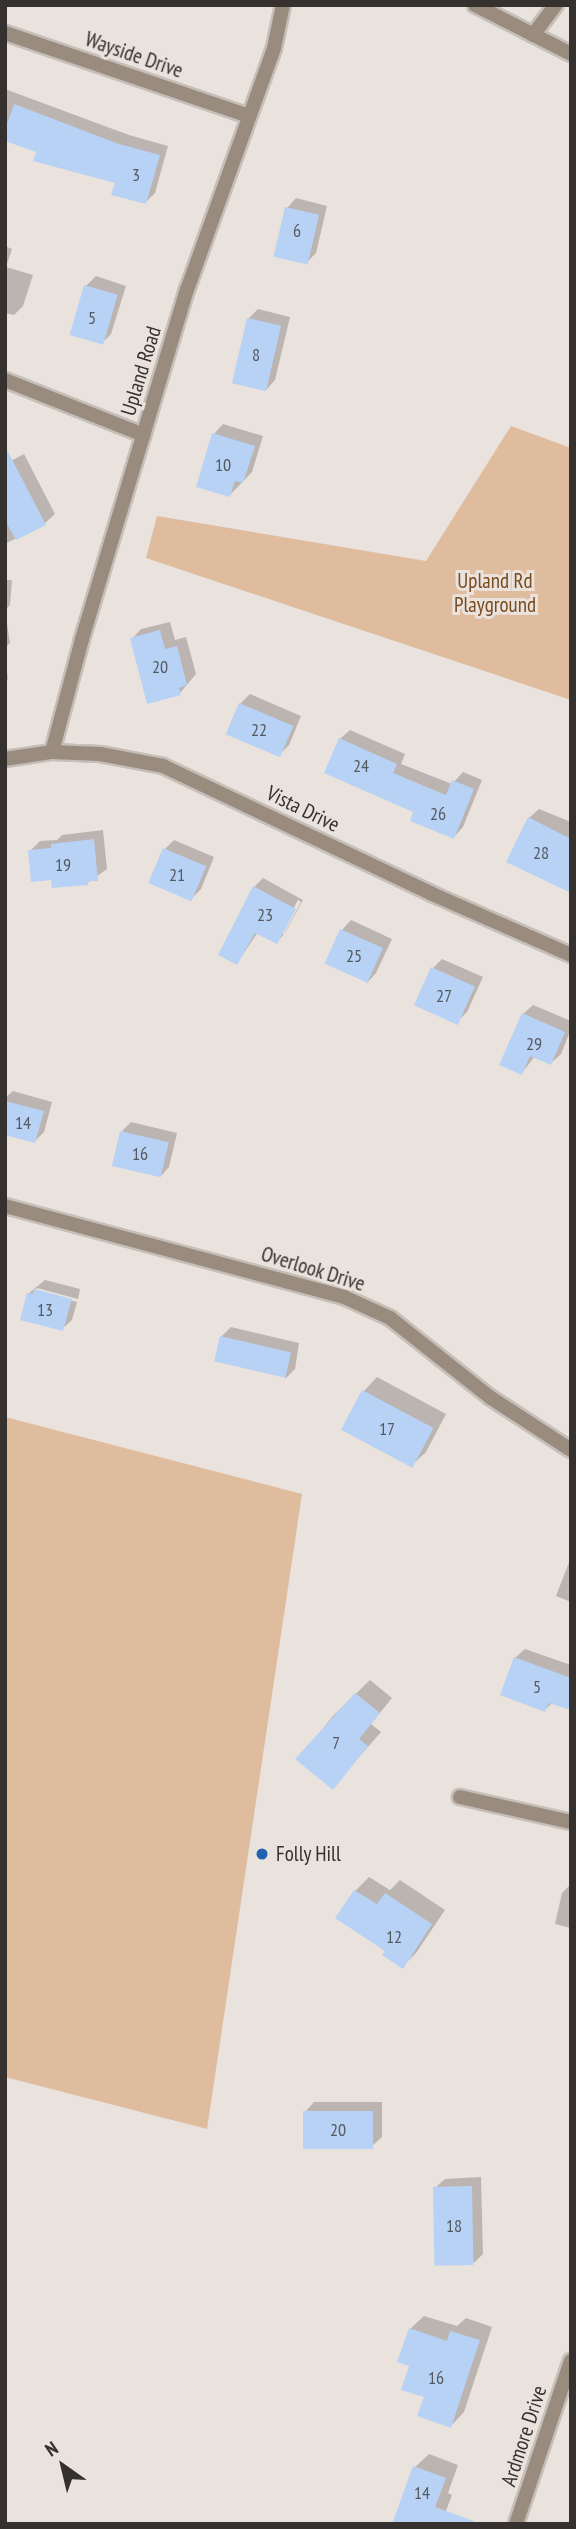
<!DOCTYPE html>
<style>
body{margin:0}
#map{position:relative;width:576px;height:2529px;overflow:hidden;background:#eae2dc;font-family:"PT Sans Narrow",sans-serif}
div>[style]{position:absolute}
.green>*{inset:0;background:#dfbc9e}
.shadow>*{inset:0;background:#0003}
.building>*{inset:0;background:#b8d2f5;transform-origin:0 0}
.roads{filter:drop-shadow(2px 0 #c6bfb9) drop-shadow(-2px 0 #c6bfb9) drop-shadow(0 2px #c6bfb9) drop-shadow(0 -2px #c6bfb9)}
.minor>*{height:14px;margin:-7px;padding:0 7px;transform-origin:7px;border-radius:7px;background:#9a8b7f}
.dots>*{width:19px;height:19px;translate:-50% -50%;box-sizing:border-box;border:4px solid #eae2dc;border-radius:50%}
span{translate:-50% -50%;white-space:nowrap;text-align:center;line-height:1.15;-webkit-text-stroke:6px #eae2dc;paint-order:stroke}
.number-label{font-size:18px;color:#555960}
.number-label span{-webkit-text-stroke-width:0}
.street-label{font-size:21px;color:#34312e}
.park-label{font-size:21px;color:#794b1d}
.poi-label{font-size:21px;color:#34312e}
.left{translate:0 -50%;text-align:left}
.frame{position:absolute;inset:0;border:7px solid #34312e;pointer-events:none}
.north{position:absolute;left:28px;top:2431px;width:70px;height:70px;-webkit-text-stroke:5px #eae2dc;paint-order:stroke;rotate:326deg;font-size:19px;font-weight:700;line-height:28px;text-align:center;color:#34312e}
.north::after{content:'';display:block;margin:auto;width:24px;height:32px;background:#34312e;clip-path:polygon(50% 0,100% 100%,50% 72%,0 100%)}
</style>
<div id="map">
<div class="green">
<i style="clip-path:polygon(511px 426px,571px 448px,571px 700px,146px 558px,157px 516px,426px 561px)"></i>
<i style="clip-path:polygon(5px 1417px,302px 1494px,207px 2129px,5px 2077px)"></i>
</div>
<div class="shadow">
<i style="clip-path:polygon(5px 89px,129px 135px,168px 146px,155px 193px,146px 202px,117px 182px,39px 151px,5px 130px)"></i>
<i style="clip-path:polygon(296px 198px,327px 206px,316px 253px,306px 263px,287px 208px)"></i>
<i style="clip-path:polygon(5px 246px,12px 249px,6px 267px,33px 275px,23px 306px,14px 315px,5px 313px)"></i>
<i style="clip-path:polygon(96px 276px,126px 286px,111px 334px,101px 344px,86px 286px)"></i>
<i style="clip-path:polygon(258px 309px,290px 317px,275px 380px,266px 390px,248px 319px)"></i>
<i style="clip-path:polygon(223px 424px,263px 436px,252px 472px,230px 495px,214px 434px)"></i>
<i style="clip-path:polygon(24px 454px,55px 514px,45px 523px,5px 544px,5px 464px)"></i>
<i style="clip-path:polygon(5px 580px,12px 580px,10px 605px,5px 610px)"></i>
<i style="clip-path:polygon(5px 611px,10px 643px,5px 648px)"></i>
<i style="clip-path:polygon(170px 622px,175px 640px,186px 637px,196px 674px,180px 693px,132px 639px,141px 629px)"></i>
<i style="clip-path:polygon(5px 658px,8px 679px,5px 682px)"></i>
<i style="clip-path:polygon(250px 694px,301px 716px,289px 745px,279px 755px,240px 704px)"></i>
<i style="clip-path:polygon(350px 730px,405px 754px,401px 764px,452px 784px,463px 772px,482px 780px,463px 827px,454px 837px,416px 811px,340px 739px)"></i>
<i style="clip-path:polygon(539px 809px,571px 822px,571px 888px,529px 818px)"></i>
<i style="clip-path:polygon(103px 830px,107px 869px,87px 883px,53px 878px,30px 851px,40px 841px,57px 840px,62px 835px)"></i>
<i style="clip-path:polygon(174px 840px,214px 857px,201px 889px,191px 899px,165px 849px)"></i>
<i style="clip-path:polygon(evenodd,263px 878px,303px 900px,285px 933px,277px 942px,258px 932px,237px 963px,254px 887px,263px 878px,298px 900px,301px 902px,284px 934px,280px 934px,298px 900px)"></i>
<i style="clip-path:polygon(351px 920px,392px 939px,376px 973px,367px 983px,342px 930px)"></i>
<i style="clip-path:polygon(442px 959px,483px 977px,467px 1012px,457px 1022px,433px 968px)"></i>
<i style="clip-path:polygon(533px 1005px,571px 1021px,571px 1029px,561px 1054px,551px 1063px,535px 1056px,522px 1073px,523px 1014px)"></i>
<i style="clip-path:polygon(13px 1091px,52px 1102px,44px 1132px,34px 1142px,5px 1133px,5px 1098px)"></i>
<i style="clip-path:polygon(131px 1122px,177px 1133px,169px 1167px,160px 1177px,122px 1131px)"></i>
<i style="clip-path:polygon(45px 1280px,80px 1289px,78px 1299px,37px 1288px,34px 1291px,77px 1302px,72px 1320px,62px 1329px,28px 1294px)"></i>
<i style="clip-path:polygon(231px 1327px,299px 1343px,295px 1369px,286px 1378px,221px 1337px)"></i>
<i style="clip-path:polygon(377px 1377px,446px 1414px,426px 1452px,412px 1465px,343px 1429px,364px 1391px)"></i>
<i style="clip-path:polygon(571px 1557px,571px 1602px,556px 1596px)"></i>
<i style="clip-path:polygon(525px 1649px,571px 1665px,571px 1709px,553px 1702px,545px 1710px,515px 1658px)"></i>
<i style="clip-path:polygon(370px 1680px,392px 1698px,371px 1724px,381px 1732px,333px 1787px,298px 1759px,333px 1716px)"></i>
<i style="clip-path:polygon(369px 1877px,390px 1890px,400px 1880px,445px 1910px,416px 1953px,403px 1966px,388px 1950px,338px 1918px,355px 1891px)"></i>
<i style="clip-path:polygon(571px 1884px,571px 1928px,555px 1924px,562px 1893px)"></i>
<i style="clip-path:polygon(314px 2102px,382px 2102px,382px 2137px,372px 2146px,305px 2112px)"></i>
<i style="clip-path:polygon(481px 2177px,483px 2254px,474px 2263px,435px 2188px,445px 2179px)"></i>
<i style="clip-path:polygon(424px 2316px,457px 2326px,466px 2318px,492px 2327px,464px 2412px,451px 2426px,426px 2396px,411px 2365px,410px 2329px)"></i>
<i style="clip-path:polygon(429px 2454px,458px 2465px,448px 2493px,452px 2495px,441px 2524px,415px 2467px)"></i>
</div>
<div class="building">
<i style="clip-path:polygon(14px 104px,119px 144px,160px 155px,146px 204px,111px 195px,115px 183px,33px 161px,36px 152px,5px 141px,5px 129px)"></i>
<i style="left:285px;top:207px;width:35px;height:51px;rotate:13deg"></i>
<i style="left:84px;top:285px;width:35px;height:52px;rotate:16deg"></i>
<i style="left:247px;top:318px;width:35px;height:67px;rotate:13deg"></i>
<i style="clip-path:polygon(212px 433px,255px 446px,243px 483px,235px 481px,230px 497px,196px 487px)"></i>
<i style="clip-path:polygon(5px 446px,46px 525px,16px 540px,5px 520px)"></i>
<i style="clip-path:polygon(160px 630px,165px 649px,177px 646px,187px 685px,179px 688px,181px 695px,147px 704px,130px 638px)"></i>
<i style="left:239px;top:703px;width:59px;height:34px;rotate:23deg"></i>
<i style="clip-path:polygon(339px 738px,397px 764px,393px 773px,446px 795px,452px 780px,474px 789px,454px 839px,410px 821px,413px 812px,324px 773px)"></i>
<i style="clip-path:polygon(528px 817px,571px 839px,571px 893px,506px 862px)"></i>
<i style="clip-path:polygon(94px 839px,98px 881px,88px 881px,88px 885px,52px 888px,51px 880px,31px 882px,28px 850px,51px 848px,51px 844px)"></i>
<i style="left:163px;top:848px;width:47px;height:38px;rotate:23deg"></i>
<i style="clip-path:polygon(253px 886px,296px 909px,277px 944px,255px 933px,237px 965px,218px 955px)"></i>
<i style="left:340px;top:929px;width:47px;height:38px;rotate:24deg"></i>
<i style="left:431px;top:967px;width:48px;height:42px;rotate:24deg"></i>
<i style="clip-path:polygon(522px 1013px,565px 1032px,551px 1065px,530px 1056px,522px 1075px,499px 1065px)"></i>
<i style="clip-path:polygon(5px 1101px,44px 1111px,35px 1143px,5px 1135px)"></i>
<i style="left:120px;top:1131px;width:50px;height:36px;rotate:13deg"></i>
<i style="clip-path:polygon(34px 1289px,72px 1299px,63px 1331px,20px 1320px,27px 1293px,33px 1294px)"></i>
<i style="left:220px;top:1336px;width:73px;height:26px;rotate:13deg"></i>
<i style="left:362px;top:1390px;width:81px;height:45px;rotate:28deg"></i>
<i style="clip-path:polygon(514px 1657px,571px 1678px,571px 1710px,549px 1703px,545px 1712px,500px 1695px)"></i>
<i style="clip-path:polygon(355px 1693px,380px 1713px,359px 1739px,368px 1746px,333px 1790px,295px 1759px)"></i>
<i style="clip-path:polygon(354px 1890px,377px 1904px,385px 1893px,432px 1924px,403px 1969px,382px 1955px,385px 1951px,335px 1918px)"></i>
<i style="left:303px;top:2111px;width:70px;height:38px"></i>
<i style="left:472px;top:2186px;width:79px;height:39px;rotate:89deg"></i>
<i style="clip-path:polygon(409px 2328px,447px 2341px,450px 2331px,480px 2340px,451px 2428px,417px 2416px,424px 2397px,401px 2390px,409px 2366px,397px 2362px)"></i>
<i style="clip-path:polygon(413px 2466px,446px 2478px,435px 2507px,474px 2521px,473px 2524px,392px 2524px)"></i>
</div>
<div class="roads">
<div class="minor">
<i style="left:475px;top:5px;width:108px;rotate:27deg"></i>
<i style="left:5px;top:33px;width:258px;rotate:18.8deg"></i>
<i style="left:533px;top:35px;width:38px;rotate:-53deg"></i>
<i style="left:5px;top:380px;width:149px;rotate:21.6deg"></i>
<i style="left:52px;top:752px;width:117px;rotate:-75.1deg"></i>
<i style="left:82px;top:639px;width:364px;rotate:-73.3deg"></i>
<i style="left:187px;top:290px;width:257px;rotate:-70.2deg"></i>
<i style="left:274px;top:48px;width:44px;rotate:-78.2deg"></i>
<i style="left:5px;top:759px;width:48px;rotate:-8.5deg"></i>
<i style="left:52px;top:752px;width:48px;rotate:2.4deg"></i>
<i style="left:100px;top:754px;width:64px;rotate:10.8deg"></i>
<i style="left:163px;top:766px;width:298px;rotate:25.4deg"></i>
<i style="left:432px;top:894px;width:152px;rotate:23.7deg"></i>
<i style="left:5px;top:1206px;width:351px;rotate:15deg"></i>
<i style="left:344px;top:1297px;width:51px;rotate:24.5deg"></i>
<i style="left:390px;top:1318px;width:129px;rotate:38.4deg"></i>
<i style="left:491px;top:1398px;width:95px;rotate:33deg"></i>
<i style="left:460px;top:1797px;width:114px;rotate:12.7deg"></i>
<i style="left:516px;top:2524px;width:172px;rotate:-71.4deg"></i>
</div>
</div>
<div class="dots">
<i style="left:262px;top:1854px;background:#2161b2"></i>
</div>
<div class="number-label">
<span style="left:136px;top:175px">3</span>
<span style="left:297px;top:231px">6</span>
<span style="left:92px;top:318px">5</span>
<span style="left:256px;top:355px">8</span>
<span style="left:223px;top:465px">10</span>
<span style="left:160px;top:667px">20</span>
<span style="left:259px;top:730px">22</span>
<span style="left:361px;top:766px">24</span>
<span style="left:438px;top:814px">26</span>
<span style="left:541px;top:853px">28</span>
<span style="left:63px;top:865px">19</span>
<span style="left:177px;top:875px">21</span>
<span style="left:265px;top:915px">23</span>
<span style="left:354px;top:956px">25</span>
<span style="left:444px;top:996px">27</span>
<span style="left:534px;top:1044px">29</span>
<span style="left:23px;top:1123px">14</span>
<span style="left:140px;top:1154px">16</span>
<span style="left:45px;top:1310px">13</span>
<span style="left:387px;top:1429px">17</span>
<span style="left:537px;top:1687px">5</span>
<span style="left:336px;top:1743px">7</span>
<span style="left:394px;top:1937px">12</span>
<span style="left:338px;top:2130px">20</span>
<span style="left:454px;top:2226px">18</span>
<span style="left:436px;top:2378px">16</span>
<span style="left:422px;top:2493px">14</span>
</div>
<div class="street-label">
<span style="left:134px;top:55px;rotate:19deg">Wayside Drive</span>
<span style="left:141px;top:371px;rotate:-73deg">Upland Road</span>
<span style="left:303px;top:809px;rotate:26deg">Vista Drive</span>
<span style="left:313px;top:1269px;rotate:17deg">Overlook Drive</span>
<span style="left:524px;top:2436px;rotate:-72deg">Ardmore Drive</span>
</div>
<div class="park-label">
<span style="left:495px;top:593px">Upland Rd<br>Playground</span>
</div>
<div class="poi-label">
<span class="left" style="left:276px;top:1854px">Folly Hill</span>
</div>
<div class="frame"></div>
<div class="north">N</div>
</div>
